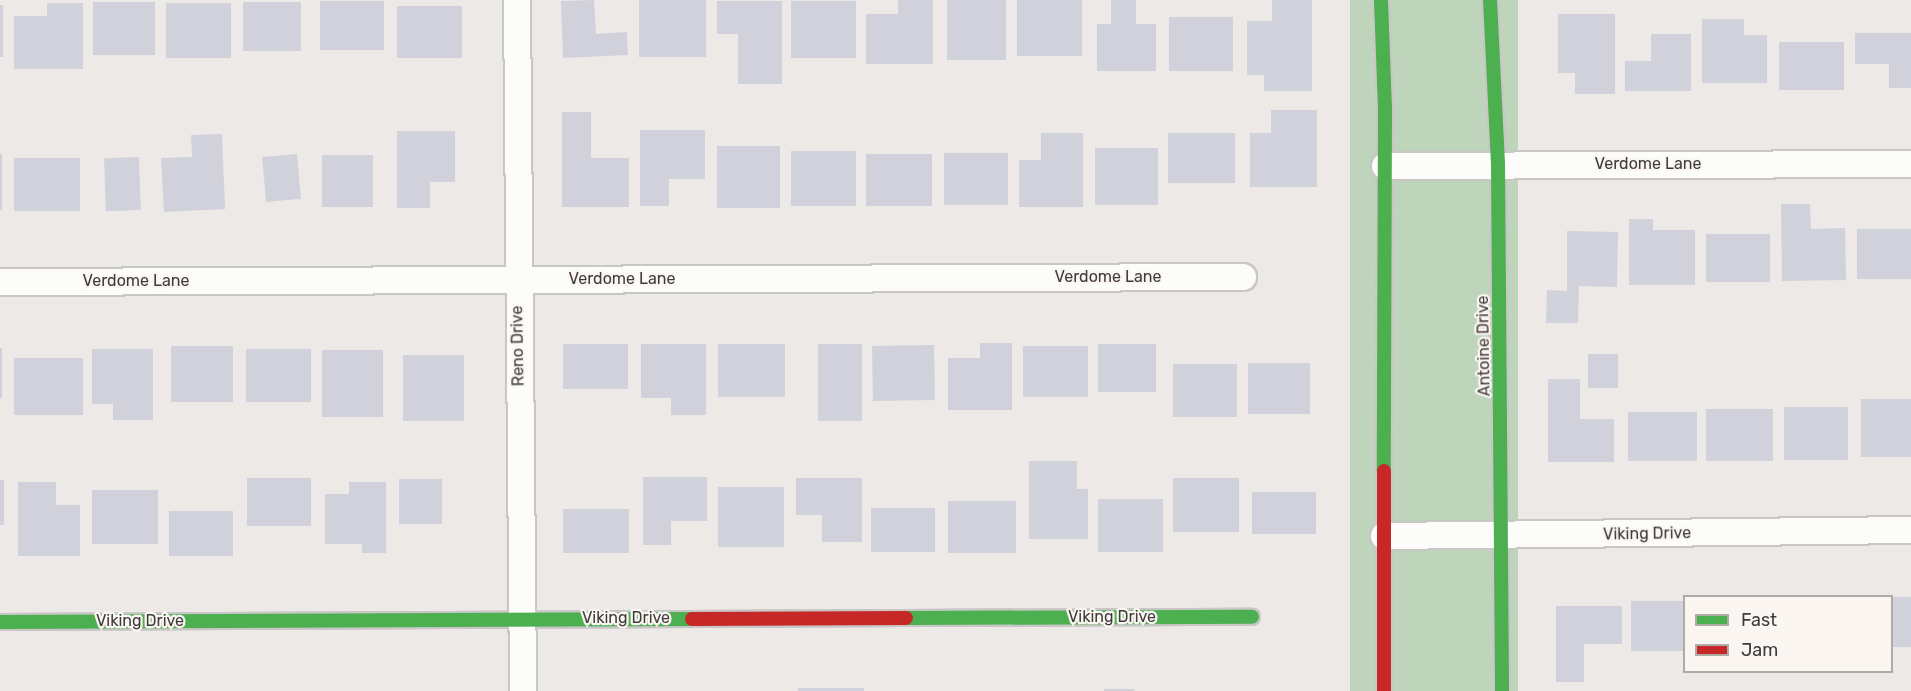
<!DOCTYPE html>
<style>
body{margin:0}
#map{position:relative;width:1911px;height:691px;overflow:hidden;background:#ece9e7;font-family:Rubik,sans-serif}
div>[style]{position:absolute}
.green>*{inset:0;background:#bed5bb;transform-origin:0 0}
.building>*{inset:0;background:#d1d1db;transform-origin:0 0}
.roads{filter:drop-shadow(2px 0 #c9c7c6) drop-shadow(-2px 0 #c9c7c6) drop-shadow(0 2px #c9c7c6) drop-shadow(0 -2px #c9c7c6)}
.street>*{height:26px;margin:-13px;padding:0 13px;transform-origin:13px;border-radius:13px;background:#fcfcfb}
.fast>*{height:14px;margin:-7px;padding:0 7px;transform-origin:7px;border-radius:7px;background:#4caf50}
.jam>*{height:14px;margin:-7px;padding:0 7px;transform-origin:7px;border-radius:7px;background:#c62828}
span{translate:-50% -50%;white-space:nowrap;text-align:center;line-height:1.15;-webkit-text-stroke:4.5px #fbf6f2;paint-order:stroke}
.street-label{font-size:16px;color:#3e3c3a}
.legend{position:absolute;left:1683px;top:595px;width:210px;height:78px;box-sizing:border-box;background:#fbf6f2;border:2px solid #afaca8;margin:0;padding:8px 10px;list-style:none;font-size:18px;color:#3e3c3a}
.legend li{display:flex;align-items:center;gap:12px;height:30px}
.legend b{width:30px;border:2px solid #afaca8}
</style>
<div id="map">
<div class="green">
<i style="left:1350px;top:0;width:168px;height:691px"></i>
</div>
<div class="building">
<i style="clip-path:polygon(594px 0,596px 34px,627px 32px,628px 55px,563px 58px,561px 1px)"></i>
<i style="left:639px;top:0;width:67px;height:57px"></i>
<i style="clip-path:polygon(898px 0,933px 0,933px 64px,866px 64px,866px 14px,898px 14px)"></i>
<i style="left:947px;top:0;width:59px;height:60px"></i>
<i style="left:1017px;top:0;width:65px;height:56px"></i>
<i style="clip-path:polygon(1111px 0,1136px 0,1136px 24px,1156px 24px,1156px 71px,1097px 71px,1097px 24px,1111px 24px)"></i>
<i style="clip-path:polygon(1272px 0,1312px 0,1312px 91px,1264px 91px,1264px 75px,1247px 75px,1247px 21px,1272px 21px)"></i>
<i style="left:320px;top:1px;width:64px;height:49px"></i>
<i style="clip-path:polygon(717px 1px,782px 1px,782px 84px,738px 84px,738px 34px,717px 34px)"></i>
<i style="left:791px;top:1px;width:65px;height:57px"></i>
<i style="left:93px;top:2px;width:62px;height:53px"></i>
<i style="left:243px;top:2px;width:58px;height:49px"></i>
<i style="clip-path:polygon(47px 3px,83px 3px,83px 69px,14px 69px,14px 16px,47px 16px)"></i>
<i style="left:166px;top:3px;width:65px;height:55px"></i>
<i style="left:0;top:5px;width:3px;height:52px"></i>
<i style="left:397px;top:6px;width:65px;height:52px"></i>
<i style="clip-path:polygon(1558px 14px,1615px 14px,1615px 94px,1575px 94px,1575px 73px,1558px 73px)"></i>
<i style="left:1169px;top:17px;width:64px;height:54px"></i>
<i style="clip-path:polygon(1702px 19px,1744px 19px,1744px 35px,1767px 35px,1767px 83px,1702px 83px)"></i>
<i style="clip-path:polygon(1855px 33px,1911px 33px,1911px 88px,1889px 88px,1889px 64px,1855px 64px)"></i>
<i style="clip-path:polygon(1651px 34px,1691px 34px,1691px 91px,1625px 91px,1625px 61px,1651px 61px)"></i>
<i style="left:1779px;top:42px;width:65px;height:48px"></i>
<i style="clip-path:polygon(1271px 110px,1317px 110px,1317px 187px,1250px 187px,1250px 133px,1271px 133px)"></i>
<i style="clip-path:polygon(562px 112px,591px 112px,591px 158px,629px 158px,629px 207px,562px 207px)"></i>
<i style="clip-path:polygon(640px 130px,705px 130px,705px 179px,669px 179px,669px 206px,640px 206px)"></i>
<i style="clip-path:polygon(397px 131px,455px 131px,455px 182px,430px 182px,430px 208px,397px 208px)"></i>
<i style="clip-path:polygon(1041px 133px,1083px 133px,1083px 207px,1019px 207px,1019px 160px,1041px 160px)"></i>
<i style="left:1168px;top:133px;width:67px;height:50px"></i>
<i style="clip-path:polygon(222px 134px,225px 209px,164px 212px,161px 158px,192px 157px,191px 135px)"></i>
<i style="left:717px;top:146px;width:63px;height:62px"></i>
<i style="left:1095px;top:148px;width:63px;height:57px"></i>
<i style="left:791px;top:151px;width:65px;height:55px"></i>
<i style="left:944px;top:153px;width:64px;height:52px"></i>
<i style="left:0;top:154px;width:2px;height:56px"></i>
<i style="left:297px;top:154px;width:45px;height:35px;rotate:85deg"></i>
<i style="left:866px;top:154px;width:66px;height:52px"></i>
<i style="left:322px;top:155px;width:51px;height:52px"></i>
<i style="left:139px;top:157px;width:53px;height:35px;rotate:88deg"></i>
<i style="left:14px;top:158px;width:66px;height:53px"></i>
<i style="clip-path:polygon(1781px 204px,1810px 204px,1811px 229px,1845px 228px,1846px 280px,1782px 281px)"></i>
<i style="clip-path:polygon(1629px 219px,1653px 219px,1653px 230px,1695px 230px,1695px 285px,1629px 285px)"></i>
<i style="left:1857px;top:229px;width:54px;height:50px"></i>
<i style="clip-path:polygon(1567px 231px,1618px 232px,1617px 287px,1579px 286px,1578px 323px,1546px 323px,1547px 290px,1567px 291px)"></i>
<i style="left:1706px;top:234px;width:64px;height:48px"></i>
<i style="clip-path:polygon(980px 343px,1012px 343px,1012px 410px,948px 410px,948px 358px,980px 358px)"></i>
<i style="left:563px;top:344px;width:65px;height:45px"></i>
<i style="clip-path:polygon(641px 344px,706px 344px,706px 415px,671px 415px,671px 398px,641px 398px)"></i>
<i style="left:718px;top:344px;width:67px;height:53px"></i>
<i style="left:818px;top:344px;width:44px;height:77px"></i>
<i style="left:1098px;top:344px;width:58px;height:48px"></i>
<i style="left:934px;top:345px;width:55px;height:62px;rotate:89deg"></i>
<i style="left:171px;top:346px;width:62px;height:56px"></i>
<i style="left:1023px;top:346px;width:65px;height:51px"></i>
<i style="left:0;top:348px;width:2px;height:50px"></i>
<i style="clip-path:polygon(92px 349px,153px 349px,153px 420px,113px 420px,113px 404px,92px 404px)"></i>
<i style="left:246px;top:349px;width:65px;height:53px"></i>
<i style="left:322px;top:350px;width:61px;height:67px"></i>
<i style="left:1588px;top:354px;width:30px;height:34px"></i>
<i style="left:403px;top:355px;width:61px;height:66px"></i>
<i style="left:14px;top:358px;width:69px;height:57px"></i>
<i style="left:1248px;top:363px;width:62px;height:51px"></i>
<i style="left:1173px;top:364px;width:64px;height:53px"></i>
<i style="clip-path:polygon(1548px 379px,1580px 379px,1580px 419px,1614px 419px,1614px 462px,1548px 462px)"></i>
<i style="left:1861px;top:399px;width:50px;height:58px"></i>
<i style="left:1784px;top:407px;width:64px;height:53px"></i>
<i style="left:1706px;top:409px;width:67px;height:52px"></i>
<i style="left:1628px;top:412px;width:69px;height:49px"></i>
<i style="clip-path:polygon(1029px 461px,1077px 461px,1077px 489px,1088px 489px,1088px 539px,1029px 539px)"></i>
<i style="clip-path:polygon(643px 477px,707px 477px,707px 521px,671px 521px,671px 545px,643px 545px)"></i>
<i style="left:247px;top:478px;width:64px;height:48px"></i>
<i style="clip-path:polygon(796px 478px,862px 478px,862px 542px,822px 542px,822px 515px,796px 515px)"></i>
<i style="left:1173px;top:478px;width:66px;height:54px"></i>
<i style="left:399px;top:479px;width:43px;height:45px"></i>
<i style="left:0;top:480px;width:4px;height:45px"></i>
<i style="clip-path:polygon(18px 482px,56px 482px,56px 505px,80px 505px,80px 556px,18px 556px)"></i>
<i style="clip-path:polygon(349px 482px,386px 482px,386px 553px,362px 553px,362px 544px,325px 544px,325px 494px,349px 494px)"></i>
<i style="left:718px;top:487px;width:66px;height:60px"></i>
<i style="left:92px;top:490px;width:66px;height:54px"></i>
<i style="left:1252px;top:492px;width:64px;height:42px"></i>
<i style="left:1098px;top:499px;width:65px;height:53px"></i>
<i style="left:948px;top:501px;width:68px;height:52px"></i>
<i style="left:871px;top:508px;width:64px;height:44px"></i>
<i style="left:563px;top:509px;width:66px;height:44px"></i>
<i style="left:169px;top:511px;width:64px;height:45px"></i>
<i style="left:1892px;top:597px;width:19px;height:50px"></i>
<i style="left:1631px;top:601px;width:53px;height:50px"></i>
<i style="clip-path:polygon(1556px 606px,1622px 606px,1622px 644px,1584px 644px,1584px 682px,1556px 682px)"></i>
<i style="left:798px;top:688px;width:66px;height:3px"></i>
<i style="left:1104px;top:689px;width:30px;height:2px"></i>
</div>
<div class="roads">
<div class="street">
<i style="left:517px;top:0;width:691px;rotate:89.5deg"></i>
<i style="left:1385px;top:166px;width:526px;rotate:-0.22deg"></i>
<i style="left:0;top:282px;width:1243px;rotate:-0.23deg"></i>
<i style="left:1384px;top:536px;width:527px;rotate:-0.65deg"></i>
</div>
<div class="fast">
<i style="left:1381px;top:0;width:109px;rotate:87.9deg"></i>
<i style="left:1385px;top:109px;width:362px;rotate:90.2deg"></i>
<i style="left:1490px;top:0;width:165px;rotate:87.2deg"></i>
<i style="left:1498px;top:165px;width:526px;rotate:89.56deg"></i>
<i style="left:906px;top:618px;width:346px;rotate:-0.2deg"></i>
<i style="left:0;top:622px;width:692px;rotate:-0.25deg"></i>
</div>
<div class="jam">
<i style="left:692px;top:619px;width:214px;rotate:-0.3deg"></i>
<i style="left:1384px;top:691px;width:220px;rotate:-90deg"></i>
</div>
</div>
<div class="street-label">
<span style="left:1648px;top:164px">Verdome Lane</span>
<span style="left:1108px;top:277px">Verdome Lane</span>
<span style="left:622px;top:279px">Verdome Lane</span>
<span style="left:136px;top:281px">Verdome Lane</span>
<span style="left:518px;top:346px;rotate:-91deg">Reno Drive</span>
<span style="left:1484px;top:346px;rotate:-91deg">Antoine Drive</span>
<span style="left:1647px;top:534px;rotate:-1deg">Viking Drive</span>
<span style="left:1112px;top:617px">Viking Drive</span>
<span style="left:626px;top:618px">Viking Drive</span>
<span style="left:140px;top:621px">Viking Drive</span>
</div>
<ul class="legend">
<li><b style="height:8px;background:#4caf50"></b>Fast</li>
<li><b style="height:8px;background:#c62828"></b>Jam</li>
</ul>
</div>
